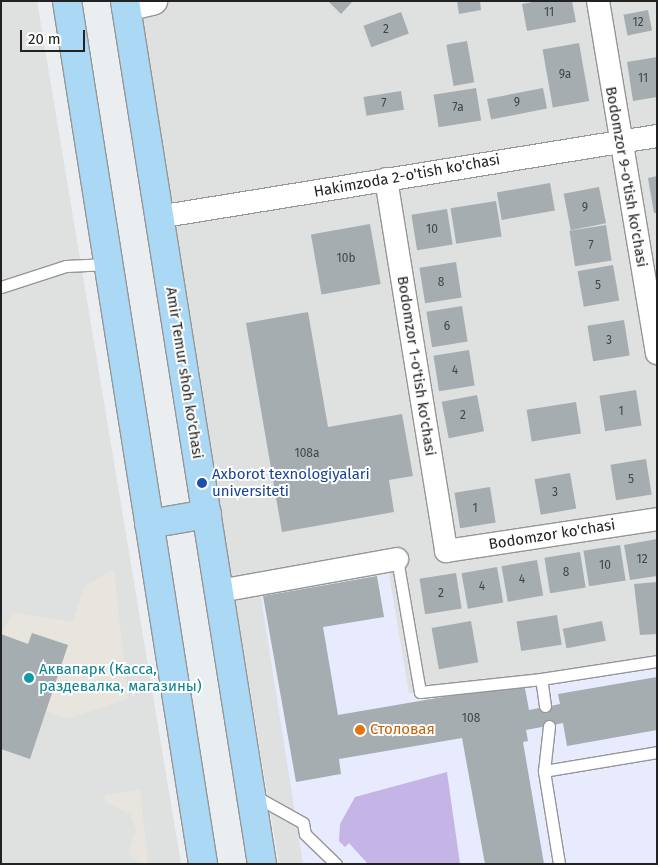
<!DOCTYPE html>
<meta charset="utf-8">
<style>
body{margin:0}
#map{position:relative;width:658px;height:865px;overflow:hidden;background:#eaeef1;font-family:"Fira Sans",sans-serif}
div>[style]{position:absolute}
.residential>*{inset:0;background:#dfe0e0}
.education>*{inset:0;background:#e7ebfd}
.grass>*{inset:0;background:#c5b5e6}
.plaza>*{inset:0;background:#e7e5de}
.building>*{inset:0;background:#a5adb0;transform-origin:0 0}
.roads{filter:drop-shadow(1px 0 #969696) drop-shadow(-1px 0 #969696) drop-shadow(0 1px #969696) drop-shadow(0 -1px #969696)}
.service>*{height:11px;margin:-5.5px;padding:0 5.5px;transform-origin:5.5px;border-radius:5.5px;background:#fff}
.minor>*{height:22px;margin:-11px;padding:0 11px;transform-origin:11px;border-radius:11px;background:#fff}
.tertiary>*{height:28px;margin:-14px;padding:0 14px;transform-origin:14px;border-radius:14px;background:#fff}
.primary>*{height:28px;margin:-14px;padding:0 14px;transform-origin:14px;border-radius:14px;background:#abd8f4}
.dots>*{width:14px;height:14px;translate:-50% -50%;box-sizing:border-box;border:2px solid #fff;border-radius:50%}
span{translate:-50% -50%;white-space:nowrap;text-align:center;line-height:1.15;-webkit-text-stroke:4px #fff;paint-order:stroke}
.number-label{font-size:12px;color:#434546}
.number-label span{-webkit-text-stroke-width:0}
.street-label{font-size:15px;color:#222}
.transit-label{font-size:15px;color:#164399}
.left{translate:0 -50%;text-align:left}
.culture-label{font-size:15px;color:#0d838f}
.food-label{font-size:15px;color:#c56008}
.frame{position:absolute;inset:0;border:2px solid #222;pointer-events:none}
.scale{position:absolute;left:20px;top:30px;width:65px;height:22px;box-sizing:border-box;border:2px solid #222;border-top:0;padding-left:6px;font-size:15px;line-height:18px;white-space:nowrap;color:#222;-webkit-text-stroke:4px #fff;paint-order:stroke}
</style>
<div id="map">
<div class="residential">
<i style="clip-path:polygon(1px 1px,37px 1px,181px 864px,1px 864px)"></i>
<i style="clip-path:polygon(136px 1px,657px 1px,657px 864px,279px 864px)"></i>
</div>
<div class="education">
<i style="clip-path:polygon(388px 568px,409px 693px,657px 659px,657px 864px,303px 864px,260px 591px)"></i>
</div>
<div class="grass">
<i style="clip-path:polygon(447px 772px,460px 864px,368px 864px,349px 843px,345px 847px,339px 841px,340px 824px,355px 797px)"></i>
</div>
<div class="plaza">
<i style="clip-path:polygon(114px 569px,128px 699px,66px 719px,46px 711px,68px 645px,32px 633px,28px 644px,1px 634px,13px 612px,72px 622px,85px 586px)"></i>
<i style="clip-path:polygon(140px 790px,145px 833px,148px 864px,140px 864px,128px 852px,136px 830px,130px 814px,106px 802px,105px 795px)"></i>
</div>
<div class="building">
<i style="clip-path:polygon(328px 1px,353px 1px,341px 14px)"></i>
<i style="clip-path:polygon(457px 1px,480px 1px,481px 10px,459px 14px)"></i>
<i style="clip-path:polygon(538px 1px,572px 1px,576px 22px,527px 31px,522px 4px)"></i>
<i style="left:648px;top:10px;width:21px;height:25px;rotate:79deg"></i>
<i style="left:401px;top:12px;width:23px;height:40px;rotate:70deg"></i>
<i style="left:467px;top:41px;width:42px;height:21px;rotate:80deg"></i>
<i style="left:579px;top:43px;width:59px;height:37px;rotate:80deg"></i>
<i style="clip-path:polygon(657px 57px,657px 97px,633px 101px,627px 62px)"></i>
<i style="left:476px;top:88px;width:33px;height:43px;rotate:81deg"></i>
<i style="left:543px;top:88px;width:21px;height:57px;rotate:79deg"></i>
<i style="left:401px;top:91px;width:19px;height:38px;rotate:81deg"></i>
<i style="clip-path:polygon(657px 176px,657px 213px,654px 213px,648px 178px)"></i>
<i style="left:550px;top:183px;width:28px;height:54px;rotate:80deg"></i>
<i style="left:599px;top:187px;width:37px;height:36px;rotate:79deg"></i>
<i style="left:496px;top:201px;width:36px;height:46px;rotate:81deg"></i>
<i style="left:447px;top:209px;width:36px;height:36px;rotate:81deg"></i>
<i style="left:370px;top:224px;width:61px;height:60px;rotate:80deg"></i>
<i style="left:606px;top:225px;width:36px;height:37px;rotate:81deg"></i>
<i style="left:456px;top:262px;width:36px;height:37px;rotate:81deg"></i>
<i style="left:613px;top:265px;width:36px;height:36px;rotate:80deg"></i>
<i style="left:462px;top:306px;width:36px;height:36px;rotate:81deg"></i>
<i style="clip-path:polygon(308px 312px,328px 427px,402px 414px,413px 476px,389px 480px,394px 512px,282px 532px,246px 323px)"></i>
<i style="left:624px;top:320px;width:36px;height:37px;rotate:81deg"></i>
<i style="left:469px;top:350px;width:36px;height:36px;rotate:81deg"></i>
<i style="left:636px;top:390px;width:36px;height:37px;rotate:81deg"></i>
<i style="left:477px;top:395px;width:37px;height:36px;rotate:79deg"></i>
<i style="left:576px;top:402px;width:32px;height:50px;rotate:81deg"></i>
<i style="left:646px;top:459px;width:36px;height:36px;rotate:81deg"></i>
<i style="left:570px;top:473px;width:36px;height:36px;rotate:80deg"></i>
<i style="left:490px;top:487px;width:36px;height:36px;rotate:81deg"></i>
<i style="clip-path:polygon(657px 539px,657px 576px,630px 580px,624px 545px)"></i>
<i style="left:620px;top:545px;width:36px;height:37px;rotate:81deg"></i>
<i style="left:580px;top:552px;width:36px;height:36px;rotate:81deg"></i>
<i style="left:537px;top:560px;width:36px;height:36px;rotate:80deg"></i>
<i style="left:497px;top:567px;width:36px;height:36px;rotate:80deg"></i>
<i style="left:456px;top:573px;width:36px;height:37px;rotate:81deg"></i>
<i style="clip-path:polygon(377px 576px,384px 617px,323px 627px,338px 715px,524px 683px,529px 710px,560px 704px,558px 694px,657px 677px,657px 730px,567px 746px,563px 723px,526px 730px,528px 741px,523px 742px,544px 864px,485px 864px,462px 738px,339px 759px,341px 774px,296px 782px,263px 596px)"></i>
<i style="clip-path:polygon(657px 582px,657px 634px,640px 635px,634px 584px)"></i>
<i style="left:557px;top:615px;width:30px;height:41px;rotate:81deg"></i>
<i style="left:471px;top:621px;width:42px;height:40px;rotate:80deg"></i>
<i style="left:602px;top:621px;width:20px;height:40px;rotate:79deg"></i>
<i style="clip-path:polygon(32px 633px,68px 645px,30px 759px,1px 749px,1px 634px,28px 644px)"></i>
</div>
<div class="roads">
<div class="service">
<i style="left:1px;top:287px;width:68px;rotate:-17.9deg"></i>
<i style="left:66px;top:266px;width:42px;rotate:-2.7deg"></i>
<i style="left:397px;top:559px;width:135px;rotate:80.2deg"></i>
<i style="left:420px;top:692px;width:122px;rotate:-6.1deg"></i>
<i style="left:545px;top:706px;width:27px;rotate:-98deg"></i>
<i style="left:541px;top:679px;width:117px;rotate:-8.8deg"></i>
<i style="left:549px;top:726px;width:45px;rotate:96.3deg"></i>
<i style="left:544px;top:771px;width:94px;rotate:80.8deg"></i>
<i style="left:544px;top:771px;width:115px;rotate:-9.5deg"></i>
<i style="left:253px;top:795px;width:57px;rotate:29.2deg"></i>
<i style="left:303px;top:823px;width:11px;rotate:80deg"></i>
<i style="left:305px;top:834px;width:43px;rotate:44.1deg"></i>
</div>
<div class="minor">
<i style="left:598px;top:1px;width:357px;rotate:80.5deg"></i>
<i style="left:386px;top:179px;width:377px;rotate:80.8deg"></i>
<i style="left:446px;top:551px;width:213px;rotate:-8.6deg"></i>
<i style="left:158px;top:217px;width:506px;rotate:-9.22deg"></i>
<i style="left:220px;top:591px;width:180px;rotate:-10.2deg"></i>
</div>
<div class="tertiary">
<i style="left:126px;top:7px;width:28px;rotate:-13deg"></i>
</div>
<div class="primary">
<i style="left:67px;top:1px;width:874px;rotate:81.04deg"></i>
<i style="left:125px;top:1px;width:874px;rotate:80.98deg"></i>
<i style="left:149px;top:524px;width:59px;rotate:-9.8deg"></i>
</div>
</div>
<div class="dots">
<i style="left:202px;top:483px;background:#1a4fb4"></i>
<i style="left:29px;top:678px;background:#0f9aa8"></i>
<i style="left:360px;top:730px;background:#e8710a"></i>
</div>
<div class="number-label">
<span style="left:549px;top:13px">11</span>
<span style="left:638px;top:23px">12</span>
<span style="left:386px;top:30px">2</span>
<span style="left:565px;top:75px">9a</span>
<span style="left:643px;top:79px">11</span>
<span style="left:517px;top:103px">9</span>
<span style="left:384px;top:104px">7</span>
<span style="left:458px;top:108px">7a</span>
<span style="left:585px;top:208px">9</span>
<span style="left:432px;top:230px">10</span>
<span style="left:591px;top:246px">7</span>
<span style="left:346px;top:259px">10b</span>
<span style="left:441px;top:283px">8</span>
<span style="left:598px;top:286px">5</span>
<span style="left:447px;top:327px">6</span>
<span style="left:609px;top:341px">3</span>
<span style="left:455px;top:371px">4</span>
<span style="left:621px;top:412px">1</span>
<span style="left:463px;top:416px">2</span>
<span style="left:307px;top:454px">108a</span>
<span style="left:631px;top:480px">5</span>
<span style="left:555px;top:493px">3</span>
<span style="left:475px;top:509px">1</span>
<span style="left:642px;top:560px">12</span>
<span style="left:605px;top:566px">10</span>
<span style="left:566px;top:573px">8</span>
<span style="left:522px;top:580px">4</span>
<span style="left:482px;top:587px">4</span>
<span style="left:441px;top:594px">2</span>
<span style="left:471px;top:719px">108</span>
</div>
<div class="street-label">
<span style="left:407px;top:176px;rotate:-10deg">Hakimzoda 2-o'tish ko'chasi</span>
<span style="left:626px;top:177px;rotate:80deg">Bodomzor 9-o'tish ko'chasi</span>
<span style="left:416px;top:366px;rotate:81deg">Bodomzor 1-o'tish ko'chasi</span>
<span style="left:184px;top:373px;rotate:81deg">Amir Temur shoh ko'chasi</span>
<span style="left:552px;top:535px;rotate:-9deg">Bodomzor ko'chasi</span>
</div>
<div class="transit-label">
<span class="left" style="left:212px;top:483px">Axborot texnologiyalari<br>universiteti</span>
</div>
<div class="culture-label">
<span class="left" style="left:39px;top:678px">Аквапарк (Касса,<br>раздевалка, магазины)</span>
</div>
<div class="food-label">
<span class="left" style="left:370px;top:730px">Столовая</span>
</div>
<div class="frame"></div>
<div class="scale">20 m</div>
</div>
